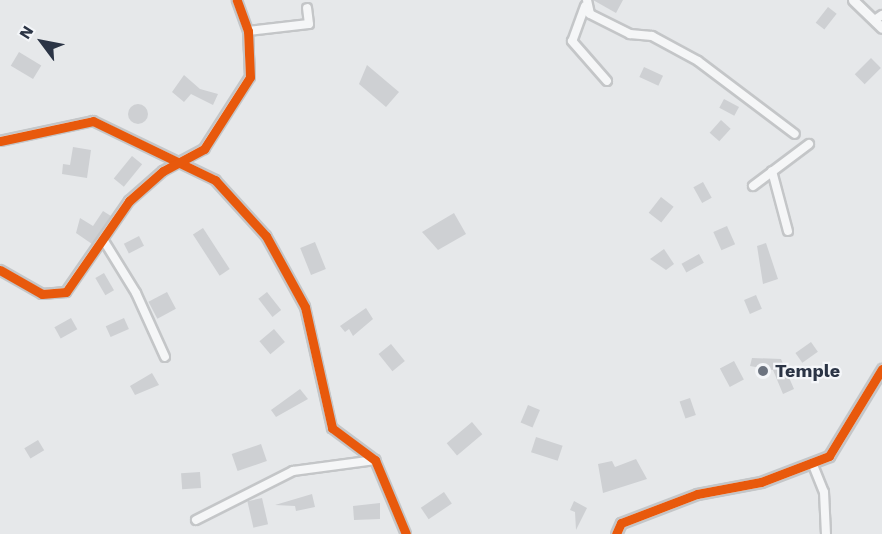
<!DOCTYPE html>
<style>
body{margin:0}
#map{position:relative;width:882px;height:534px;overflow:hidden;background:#e6e8ea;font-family:"Work Sans",sans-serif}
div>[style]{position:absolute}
.building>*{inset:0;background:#ced0d3;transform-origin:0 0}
.round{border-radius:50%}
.roads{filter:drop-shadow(2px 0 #c4c6c8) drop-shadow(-2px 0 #c4c6c8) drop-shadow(0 2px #c4c6c8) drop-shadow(0 -2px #c4c6c8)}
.minor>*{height:8px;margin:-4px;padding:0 4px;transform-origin:4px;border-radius:4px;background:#f5f6f7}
.tertiary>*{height:9px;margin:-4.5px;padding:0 4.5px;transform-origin:4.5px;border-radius:4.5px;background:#f5f6f7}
.cycleway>*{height:9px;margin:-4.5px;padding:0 4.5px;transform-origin:4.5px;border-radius:4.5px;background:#e8590c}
.dots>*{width:16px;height:16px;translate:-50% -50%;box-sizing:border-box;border:3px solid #f4f6f9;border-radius:50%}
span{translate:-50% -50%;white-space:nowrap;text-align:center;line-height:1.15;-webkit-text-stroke:4.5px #f4f6f9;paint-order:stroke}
.poi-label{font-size:18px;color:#2b3445;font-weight:700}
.left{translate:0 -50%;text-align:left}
.north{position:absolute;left:12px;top:12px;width:60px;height:60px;-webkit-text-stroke:4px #f4f6f9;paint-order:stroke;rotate:302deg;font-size:16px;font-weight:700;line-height:24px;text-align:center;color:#2b3445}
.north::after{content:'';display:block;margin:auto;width:21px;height:27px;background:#2b3445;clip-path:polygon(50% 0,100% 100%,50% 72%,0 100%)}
</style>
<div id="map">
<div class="building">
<i style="clip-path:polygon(593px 0,623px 0,616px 13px)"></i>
<i style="left:828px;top:7px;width:11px;height:20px;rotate:38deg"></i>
<i style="left:19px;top:52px;width:26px;height:16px;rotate:31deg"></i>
<i style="left:871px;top:58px;width:14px;height:23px;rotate:45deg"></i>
<i style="clip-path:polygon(367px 65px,399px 92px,386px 107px,359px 84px)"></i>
<i style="left:644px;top:67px;width:21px;height:11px;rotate:25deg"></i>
<i style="clip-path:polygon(184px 75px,200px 89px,218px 94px,213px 105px,191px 94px,184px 102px,172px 92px)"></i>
<i style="left:724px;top:99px;width:17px;height:10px;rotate:28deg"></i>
<i class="round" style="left:128px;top:104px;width:20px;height:20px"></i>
<i style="left:721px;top:120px;width:13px;height:17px;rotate:42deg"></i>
<i style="clip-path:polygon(73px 147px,91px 150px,87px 178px,62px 174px,63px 164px,70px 165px)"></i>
<i style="left:132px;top:156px;width:13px;height:29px;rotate:39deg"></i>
<i style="left:703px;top:182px;width:18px;height:11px;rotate:61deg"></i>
<i style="left:661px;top:197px;width:16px;height:20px;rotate:38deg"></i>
<i style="clip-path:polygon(103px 211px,111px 216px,92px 244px,76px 233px,80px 218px,93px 226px)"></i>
<i style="clip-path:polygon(454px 213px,466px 234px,438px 250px,422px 232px)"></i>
<i style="left:727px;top:226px;width:20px;height:15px;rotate:66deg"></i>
<i style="left:203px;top:228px;width:49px;height:12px;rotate:57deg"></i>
<i style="left:139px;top:236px;width:11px;height:17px;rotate:63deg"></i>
<i style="left:315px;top:242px;width:29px;height:16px;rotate:68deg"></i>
<i style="clip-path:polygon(766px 243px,778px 279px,763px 284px,757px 246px)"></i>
<i style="clip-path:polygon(664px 249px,674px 264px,666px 270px,650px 259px)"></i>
<i style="left:699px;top:254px;width:10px;height:20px;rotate:61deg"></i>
<i style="left:104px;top:273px;width:20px;height:10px;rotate:60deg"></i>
<i style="left:167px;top:292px;width:19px;height:21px;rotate:62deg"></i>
<i style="left:267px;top:292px;width:23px;height:11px;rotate:52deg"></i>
<i style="left:756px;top:295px;width:15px;height:13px;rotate:67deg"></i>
<i style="clip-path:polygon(366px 308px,373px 319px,353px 336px,349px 329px,345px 332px,340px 326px)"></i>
<i style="left:71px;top:318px;width:13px;height:19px;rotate:61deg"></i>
<i style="left:124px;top:318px;width:12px;height:20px;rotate:66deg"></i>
<i style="left:274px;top:329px;width:17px;height:19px;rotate:50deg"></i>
<i style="left:811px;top:342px;width:12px;height:19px;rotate:55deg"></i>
<i style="left:391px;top:344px;width:22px;height:16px;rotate:51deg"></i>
<i style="clip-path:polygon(752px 358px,781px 359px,794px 389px,783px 394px,773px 370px,750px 366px)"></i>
<i style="left:734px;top:361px;width:21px;height:16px;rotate:62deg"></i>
<i style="clip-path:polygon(152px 373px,159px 385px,135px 395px,130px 386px)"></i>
<i style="clip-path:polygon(300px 389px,308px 399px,276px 417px,271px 410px)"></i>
<i style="left:690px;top:398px;width:18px;height:11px;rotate:71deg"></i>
<i style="left:528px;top:405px;width:13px;height:19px;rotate:23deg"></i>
<i style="left:472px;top:422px;width:16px;height:33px;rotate:50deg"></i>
<i style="left:536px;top:437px;width:28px;height:16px;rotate:18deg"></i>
<i style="left:38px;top:440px;width:12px;height:16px;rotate:59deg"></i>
<i style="left:261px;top:444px;width:18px;height:31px;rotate:71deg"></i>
<i style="clip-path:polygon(636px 459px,647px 479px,603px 493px,598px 464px,612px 461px,615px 467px)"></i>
<i style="left:200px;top:472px;width:16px;height:19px;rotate:86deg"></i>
<i style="left:444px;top:492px;width:14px;height:28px;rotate:56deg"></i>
<i style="clip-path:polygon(312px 494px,315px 507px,296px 511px,295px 506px,275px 505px)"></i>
<i style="left:262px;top:498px;width:27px;height:15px;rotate:77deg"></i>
<i style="clip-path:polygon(574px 501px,587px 508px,576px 530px,575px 512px,570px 510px)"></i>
<i style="clip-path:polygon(380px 503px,380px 519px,354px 520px,353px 506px)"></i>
</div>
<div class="roads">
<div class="minor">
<i style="left:587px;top:0;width:14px;rotate:78deg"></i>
<i style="left:590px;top:14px;width:45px;rotate:26.6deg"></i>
<i style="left:630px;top:34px;width:22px;rotate:5deg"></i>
<i style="left:652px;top:36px;width:52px;rotate:28.5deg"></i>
<i style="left:698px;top:61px;width:121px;rotate:37deg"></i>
<i style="left:585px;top:6px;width:37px;rotate:110deg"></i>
<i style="left:572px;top:41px;width:53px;rotate:48.8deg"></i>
<i style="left:876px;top:19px;width:7px;rotate:-34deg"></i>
<i style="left:248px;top:31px;width:61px;rotate:-6.5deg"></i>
<i style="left:309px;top:24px;width:16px;rotate:-97deg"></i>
<i style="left:0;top:141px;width:95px;rotate:-12.1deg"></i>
<i style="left:93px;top:121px;width:136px;rotate:25.8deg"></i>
<i style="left:215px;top:180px;width:76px;rotate:47.7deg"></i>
<i style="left:266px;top:236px;width:81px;rotate:61.2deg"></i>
<i style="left:305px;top:307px;width:124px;rotate:77.4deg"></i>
<i style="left:332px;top:428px;width:54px;rotate:36.7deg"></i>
<i style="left:375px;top:460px;width:80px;rotate:67.3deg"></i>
<i style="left:772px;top:171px;width:62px;rotate:75.1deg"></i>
<i style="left:753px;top:186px;width:70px;rotate:-36.9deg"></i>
<i style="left:104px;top:241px;width:61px;rotate:58.4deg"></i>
<i style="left:136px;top:293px;width:70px;rotate:65.6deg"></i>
<i style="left:0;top:270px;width:48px;rotate:29.7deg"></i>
<i style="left:42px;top:294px;width:24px;rotate:-5deg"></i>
<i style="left:66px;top:292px;width:111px;rotate:-55.3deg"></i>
<i style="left:129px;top:201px;width:45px;rotate:-41.4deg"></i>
<i style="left:163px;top:171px;width:47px;rotate:-28.2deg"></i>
<i style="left:204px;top:149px;width:85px;rotate:-57.4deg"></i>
<i style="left:250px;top:77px;width:46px;rotate:-92.5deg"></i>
<i style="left:248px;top:31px;width:33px;rotate:-110deg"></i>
<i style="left:813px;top:465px;width:29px;rotate:68deg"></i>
<i style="left:824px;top:492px;width:42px;rotate:87.3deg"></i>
<i style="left:196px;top:520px;width:109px;rotate:-26.8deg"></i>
<i style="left:293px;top:471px;width:83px;rotate:-7.6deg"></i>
</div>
<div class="tertiary">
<i style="left:853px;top:0;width:40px;rotate:44deg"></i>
<i style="left:616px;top:534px;width:12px;rotate:-66deg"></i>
<i style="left:621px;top:523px;width:81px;rotate:-20.9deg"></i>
<i style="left:697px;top:494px;width:65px;rotate:-10.6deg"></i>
<i style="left:761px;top:482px;width:73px;rotate:-20.9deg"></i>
<i style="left:829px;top:456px;width:102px;rotate:-58.7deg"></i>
</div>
</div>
<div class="cycleway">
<i style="left:0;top:141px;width:95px;rotate:-12.1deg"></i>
<i style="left:93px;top:121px;width:136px;rotate:25.8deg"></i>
<i style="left:215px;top:180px;width:76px;rotate:47.7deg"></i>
<i style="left:266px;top:236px;width:81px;rotate:61.2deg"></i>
<i style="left:305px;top:307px;width:124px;rotate:77.4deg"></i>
<i style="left:332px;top:428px;width:54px;rotate:36.7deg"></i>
<i style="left:375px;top:460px;width:80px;rotate:67.3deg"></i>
<i style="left:0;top:270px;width:48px;rotate:29.7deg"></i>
<i style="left:42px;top:294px;width:24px;rotate:-5deg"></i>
<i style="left:66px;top:292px;width:111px;rotate:-55.3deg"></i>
<i style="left:129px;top:201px;width:45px;rotate:-41.4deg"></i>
<i style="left:163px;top:171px;width:47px;rotate:-28.2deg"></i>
<i style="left:204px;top:149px;width:85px;rotate:-57.4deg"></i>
<i style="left:250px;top:77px;width:46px;rotate:-92.5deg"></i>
<i style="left:248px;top:31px;width:33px;rotate:-110deg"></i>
<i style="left:616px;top:534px;width:12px;rotate:-66deg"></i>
<i style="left:621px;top:523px;width:81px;rotate:-20.9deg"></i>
<i style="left:697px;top:494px;width:65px;rotate:-10.6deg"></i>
<i style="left:761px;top:482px;width:73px;rotate:-20.9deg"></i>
<i style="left:829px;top:456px;width:102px;rotate:-58.7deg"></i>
</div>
<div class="dots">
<i style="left:763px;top:371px;background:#6c737f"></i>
</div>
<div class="poi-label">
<span class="left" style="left:775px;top:371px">Temple</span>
</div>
<div class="north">N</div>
</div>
